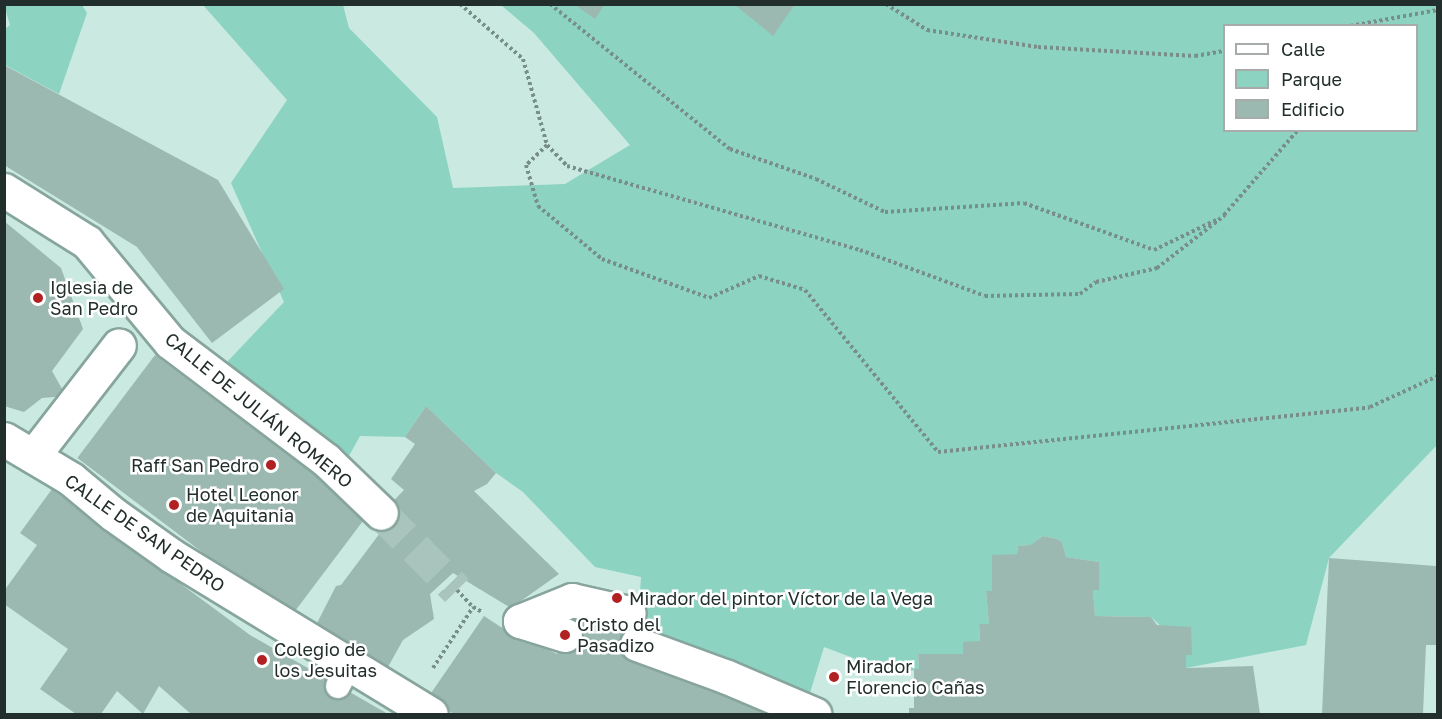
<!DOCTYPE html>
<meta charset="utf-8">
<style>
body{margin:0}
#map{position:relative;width:1442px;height:719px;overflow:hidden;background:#cae9e1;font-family:"Golos Text",sans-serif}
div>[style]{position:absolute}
.green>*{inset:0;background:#8cd3c1}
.building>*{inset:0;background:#9bb9b1;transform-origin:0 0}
.pedestrian-tunnel>*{height:33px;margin-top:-16.5px;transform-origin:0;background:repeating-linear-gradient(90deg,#a8c4bd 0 33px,transparent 0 49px)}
.path>*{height:4px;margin-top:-2px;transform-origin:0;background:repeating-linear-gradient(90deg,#788e88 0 3px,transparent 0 6px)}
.roads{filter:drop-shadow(2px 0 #87a59d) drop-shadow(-2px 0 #87a59d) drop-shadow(0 2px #87a59d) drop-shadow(0 -2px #87a59d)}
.service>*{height:24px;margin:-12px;padding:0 12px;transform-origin:12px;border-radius:12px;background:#fff}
.pedestrian>*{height:33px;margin:-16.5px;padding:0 16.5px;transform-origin:16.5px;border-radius:16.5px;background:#fff}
.tertiary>*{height:33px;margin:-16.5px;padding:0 16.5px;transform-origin:16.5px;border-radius:16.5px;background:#fff}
.dots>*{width:16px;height:16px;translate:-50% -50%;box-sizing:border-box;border:3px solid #fff;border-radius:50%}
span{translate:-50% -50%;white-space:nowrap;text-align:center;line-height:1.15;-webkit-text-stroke:5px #fff;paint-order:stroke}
.poi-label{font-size:18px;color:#222e2b}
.left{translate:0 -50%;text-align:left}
.right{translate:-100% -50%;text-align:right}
.street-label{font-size:18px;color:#222e2b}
.frame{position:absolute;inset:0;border:6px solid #222e2b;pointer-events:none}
.legend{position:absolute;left:1223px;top:24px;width:195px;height:108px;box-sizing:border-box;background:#fff;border:2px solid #a7abaa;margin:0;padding:8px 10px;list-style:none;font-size:18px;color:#222e2b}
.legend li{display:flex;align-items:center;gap:12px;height:30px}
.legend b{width:30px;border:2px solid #a7abaa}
</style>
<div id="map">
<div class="green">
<i style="clip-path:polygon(4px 5px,82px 5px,87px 13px,59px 94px,5px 65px,5px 29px,10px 25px)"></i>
<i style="clip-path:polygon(evenodd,203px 5px,343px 5px,349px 28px,437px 117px,453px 188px,565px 184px,630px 145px,534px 33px,501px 5px,1437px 5px,1437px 445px,1329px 558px,1306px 645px,1186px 668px,1186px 655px,1192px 655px,1151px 617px,1095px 616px,1093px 590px,1099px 590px,1099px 562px,1066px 557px,1062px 542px,1057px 539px,1043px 536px,1030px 545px,1018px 546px,1017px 554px,992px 556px,992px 591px,986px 591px,989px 624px,979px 624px,980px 641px,963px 654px,918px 654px,919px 669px,896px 674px,824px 647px,810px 693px,637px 634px,641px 577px,595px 567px,523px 492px,496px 473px,426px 406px,405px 437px,360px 436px,349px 456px,226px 363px,284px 302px,231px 183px,287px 100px,203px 5px,1224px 26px,1416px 26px,1416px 130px,1224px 130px,1224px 26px)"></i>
</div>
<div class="building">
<i style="clip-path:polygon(574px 4px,605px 4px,595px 19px)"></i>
<i style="clip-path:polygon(734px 4px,795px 4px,773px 36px)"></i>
<i style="clip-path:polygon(4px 65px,218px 180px,284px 289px,212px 343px,137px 247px,4px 165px)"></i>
<i style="clip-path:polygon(4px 221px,61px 268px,83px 329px,52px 371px,66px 396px,42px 398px,24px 412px,4px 406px)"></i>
<i style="left:155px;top:355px;width:266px;height:129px;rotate:37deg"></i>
<i style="clip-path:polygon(426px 406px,496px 473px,487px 484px,474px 491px,559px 574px,511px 608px,453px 573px,430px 594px,434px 619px,403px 640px,383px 676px,330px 639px,333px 634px,317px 623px,336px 586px,341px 585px,386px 525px,378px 517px,404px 490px,391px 479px,415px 444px,405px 437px)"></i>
<i style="clip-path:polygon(52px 489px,250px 635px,388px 714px,191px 714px,159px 686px,143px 714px,117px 691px,101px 714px,76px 714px,40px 689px,68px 649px,4px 604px,4px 591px,37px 545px,20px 533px)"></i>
<i style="clip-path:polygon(1043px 536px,1057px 539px,1062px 542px,1066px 557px,1099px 562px,1099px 590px,1093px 590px,1095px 616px,1151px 617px,1157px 625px,1191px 627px,1192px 655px,1186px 655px,1186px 668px,1253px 666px,1260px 714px,909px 714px,909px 708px,914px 708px,914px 669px,919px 669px,918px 654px,963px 654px,963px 642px,980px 641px,979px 624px,989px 624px,986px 591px,992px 591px,992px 555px,1017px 554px,1018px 546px,1030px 545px)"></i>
<i style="clip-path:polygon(1329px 558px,1436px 566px,1438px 645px,1426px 645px,1423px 714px,1322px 714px)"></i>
<i style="clip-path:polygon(484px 616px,525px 643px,533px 633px,546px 642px,543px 647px,557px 654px,573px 617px,637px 634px,778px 714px,454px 714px,427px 699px)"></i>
</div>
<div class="pedestrian-tunnel">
<i style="left:381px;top:513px;width:108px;rotate:45.4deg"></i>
</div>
<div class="path">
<i style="left:460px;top:4px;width:84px;rotate:41.1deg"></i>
<i style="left:523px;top:59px;width:89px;rotate:74.4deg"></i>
<i style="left:547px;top:145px;width:29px;rotate:46deg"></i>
<i style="left:567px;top:166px;width:305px;rotate:16deg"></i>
<i style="left:860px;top:250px;width:133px;rotate:20.2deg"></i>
<i style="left:985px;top:296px;width:95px;rotate:-1.2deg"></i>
<i style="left:1080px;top:294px;width:20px;rotate:-37deg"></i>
<i style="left:1096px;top:282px;width:63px;rotate:-12.9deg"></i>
<i style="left:1157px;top:268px;width:86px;rotate:-37.9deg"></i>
<i style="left:550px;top:4px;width:231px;rotate:38.9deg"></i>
<i style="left:730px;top:149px;width:91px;rotate:19.2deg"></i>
<i style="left:816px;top:179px;width:76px;rotate:25.6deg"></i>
<i style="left:885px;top:212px;width:139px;rotate:-3.7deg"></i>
<i style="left:1024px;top:203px;width:138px;rotate:19.9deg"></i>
<i style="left:1154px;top:250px;width:71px;rotate:-25.8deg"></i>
<i style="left:886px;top:4px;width:49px;rotate:32.4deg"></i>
<i style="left:927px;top:30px;width:112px;rotate:8.7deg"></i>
<i style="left:1038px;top:47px;width:157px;rotate:3.3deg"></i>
<i style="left:1195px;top:56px;width:29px;rotate:-10deg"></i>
<i style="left:1350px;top:26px;width:89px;rotate:-10.3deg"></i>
<i style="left:547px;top:145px;width:29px;rotate:136deg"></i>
<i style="left:526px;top:165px;width:43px;rotate:73.7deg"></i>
<i style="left:538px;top:206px;width:83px;rotate:39.6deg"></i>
<i style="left:602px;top:259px;width:114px;rotate:20deg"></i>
<i style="left:709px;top:298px;width:55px;rotate:-23.7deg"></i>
<i style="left:759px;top:276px;width:48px;rotate:16.9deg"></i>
<i style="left:805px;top:290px;width:210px;rotate:50.6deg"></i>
<i style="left:938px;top:452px;width:434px;rotate:-5.9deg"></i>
<i style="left:1370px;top:407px;width:75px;rotate:-24.5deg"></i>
<i style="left:1224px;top:215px;width:113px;rotate:-49deg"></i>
<i style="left:457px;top:590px;width:23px;rotate:47deg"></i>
<i style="left:473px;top:607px;width:10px;rotate:29deg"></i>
<i style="left:433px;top:668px;width:73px;rotate:-56.7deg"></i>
</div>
<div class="roads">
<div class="service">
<i style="left:338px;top:686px;width:25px;rotate:-63deg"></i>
</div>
<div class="pedestrian">
<i style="left:4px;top:190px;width:98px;rotate:32.1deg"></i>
<i style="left:87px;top:242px;width:130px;rotate:50.3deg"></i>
<i style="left:170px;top:342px;width:196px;rotate:37.1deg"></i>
<i style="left:326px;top:460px;width:76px;rotate:43.9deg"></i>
<i style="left:33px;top:456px;width:140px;rotate:-52.2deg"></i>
<i style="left:520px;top:621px;width:56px;rotate:-22deg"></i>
<i style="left:572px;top:600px;width:58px;rotate:12.8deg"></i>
<i style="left:520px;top:621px;width:47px;rotate:17.3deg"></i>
<i style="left:637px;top:644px;width:96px;rotate:20.1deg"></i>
<i style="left:727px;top:677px;width:95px;rotate:23deg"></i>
</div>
<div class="tertiary">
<i style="left:4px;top:439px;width:78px;rotate:30.8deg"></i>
<i style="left:71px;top:479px;width:55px;rotate:39.8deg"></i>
<i style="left:113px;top:514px;width:72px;rotate:35.4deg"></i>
<i style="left:172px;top:556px;width:303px;rotate:31.4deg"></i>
</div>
</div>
<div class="dots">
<i style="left:38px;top:298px;background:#b22121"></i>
<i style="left:271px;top:465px;background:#b22121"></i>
<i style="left:174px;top:505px;background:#b22121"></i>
<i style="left:617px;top:598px;background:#b22121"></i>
<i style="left:565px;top:635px;background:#b22121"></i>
<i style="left:262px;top:660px;background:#b22121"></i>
<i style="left:834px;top:677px;background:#b22121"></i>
</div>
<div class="poi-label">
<span class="left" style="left:50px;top:298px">Iglesia de<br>San Pedro</span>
<span class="right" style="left:259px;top:465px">Raff San Pedro</span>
<span class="left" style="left:186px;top:505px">Hotel Leonor<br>de Aquitania</span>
<span class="left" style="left:629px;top:598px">Mirador del pintor Víctor de la Vega</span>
<span class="left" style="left:577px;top:635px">Cristo del<br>Pasadizo</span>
<span class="left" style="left:274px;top:660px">Colegio de<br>los Jesuitas</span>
<span class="left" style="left:846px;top:677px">Mirador<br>Florencio Cañas</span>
</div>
<div class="street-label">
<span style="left:259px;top:410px;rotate:39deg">CALLE DE JULIÁN ROMERO</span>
<span style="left:145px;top:533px;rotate:35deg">CALLE DE SAN PEDRO</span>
</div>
<div class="frame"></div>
<ul class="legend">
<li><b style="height:8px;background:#fff"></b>Calle</li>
<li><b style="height:16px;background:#8cd3c1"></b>Parque</li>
<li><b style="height:16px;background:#9bb9b1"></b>Edificio</li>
</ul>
</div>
